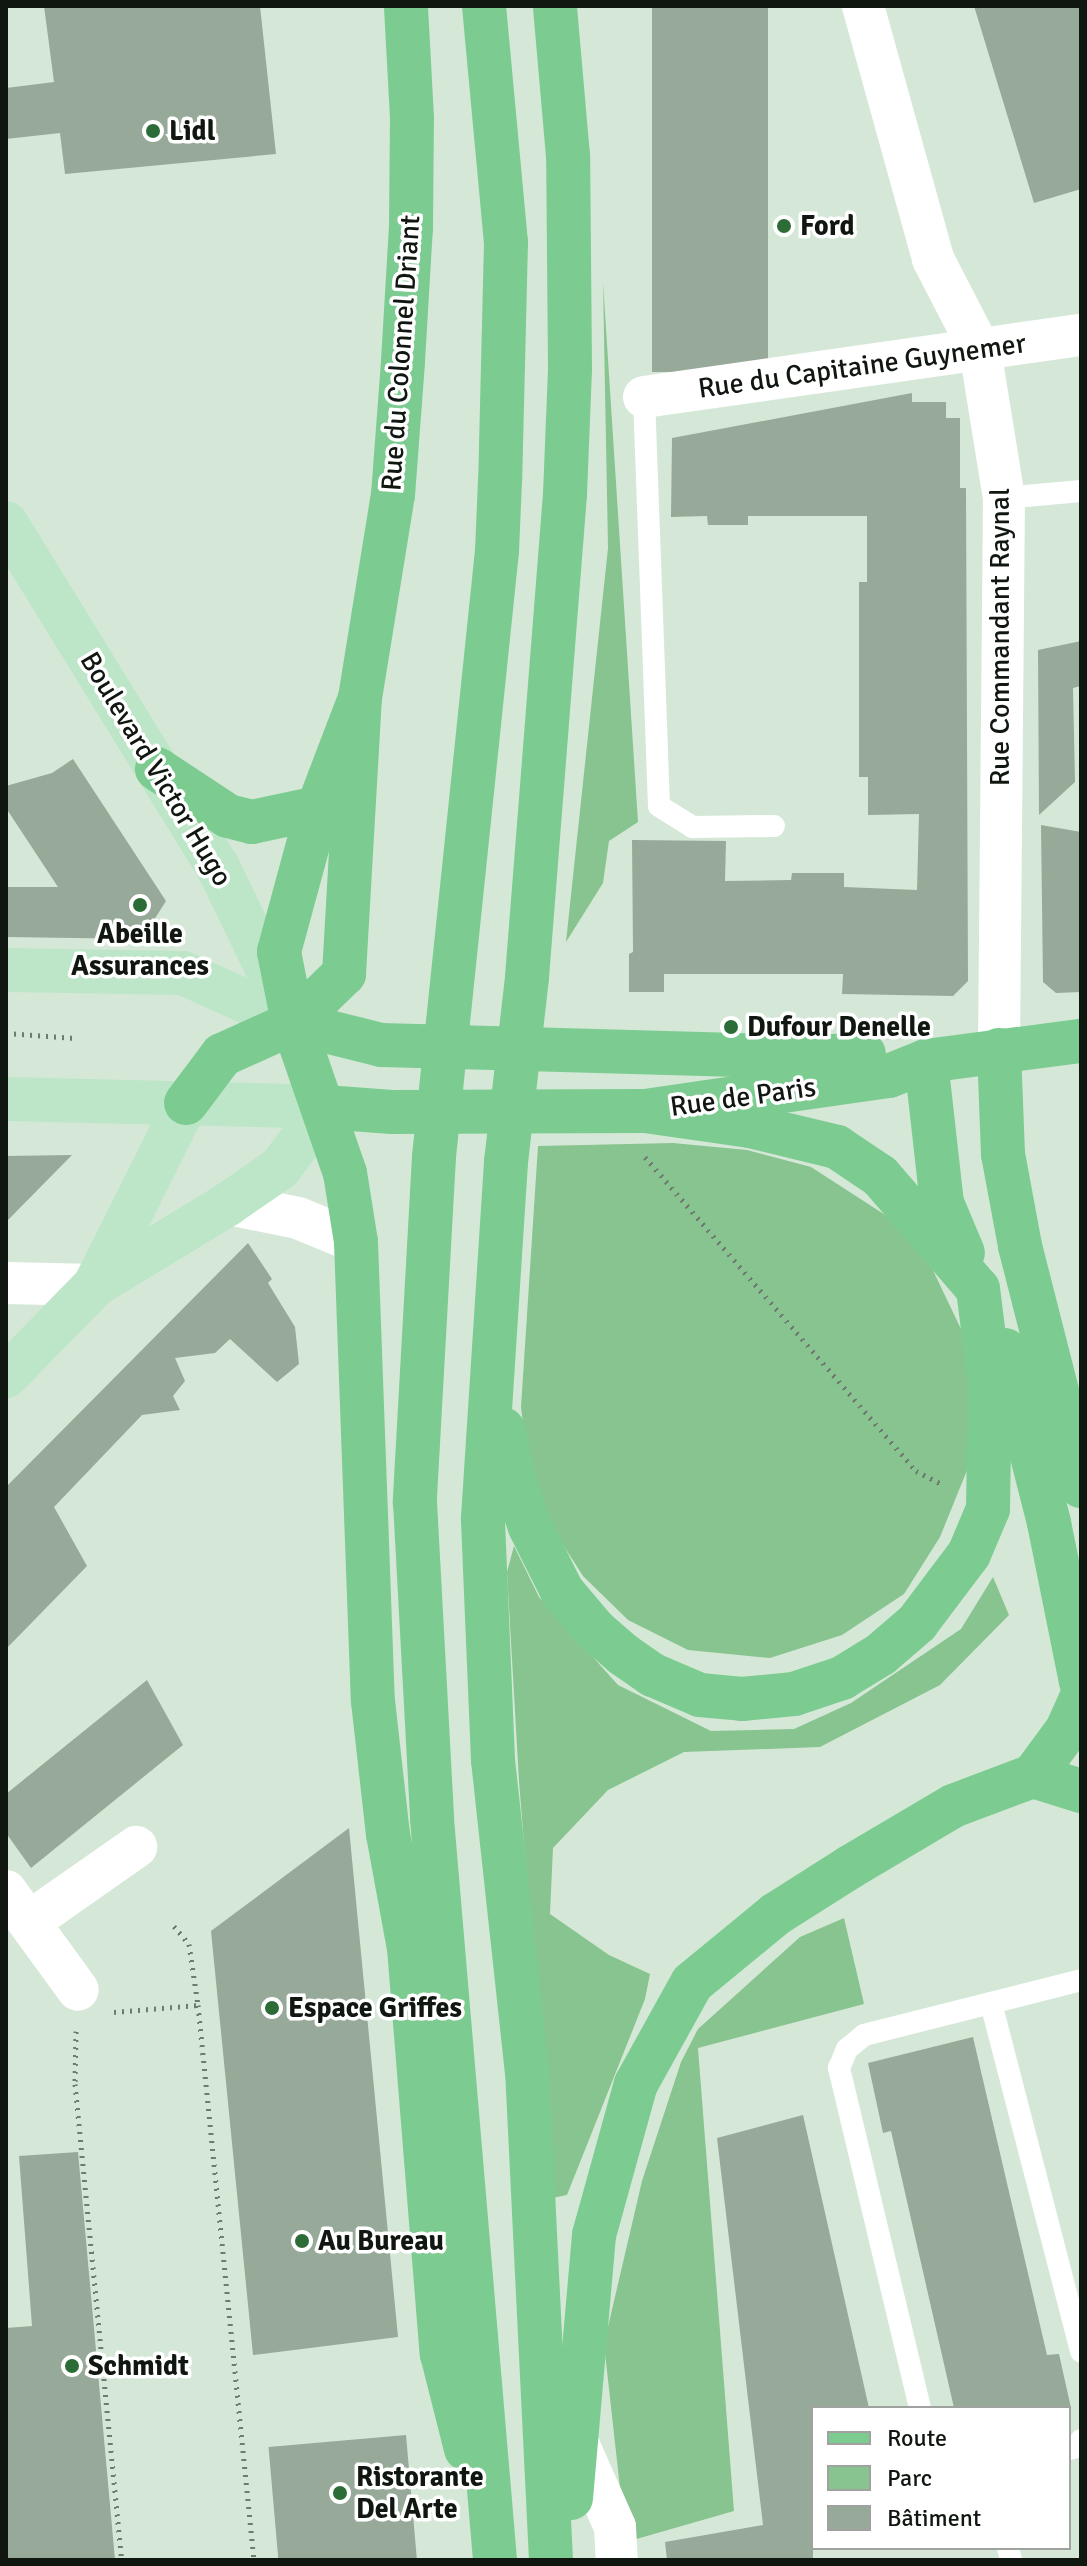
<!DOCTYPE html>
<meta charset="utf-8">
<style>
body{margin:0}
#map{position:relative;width:1087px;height:2566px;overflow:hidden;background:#d5e8d7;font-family:Signika,sans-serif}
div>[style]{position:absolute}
.green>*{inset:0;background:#88c48f}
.building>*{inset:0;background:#97a998;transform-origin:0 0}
.path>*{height:5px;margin-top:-2.5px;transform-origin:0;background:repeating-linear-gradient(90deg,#6f7b70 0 2px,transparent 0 8px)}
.lane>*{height:22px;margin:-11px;padding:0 11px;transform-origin:11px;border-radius:11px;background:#fff}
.street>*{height:42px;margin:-21px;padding:0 21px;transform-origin:21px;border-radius:21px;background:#fff}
.secondary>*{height:44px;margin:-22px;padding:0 22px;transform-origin:22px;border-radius:22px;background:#bde6c8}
.primary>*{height:44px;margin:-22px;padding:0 22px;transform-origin:22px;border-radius:22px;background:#7ccc91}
.dots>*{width:22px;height:22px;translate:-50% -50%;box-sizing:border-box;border:4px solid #fff;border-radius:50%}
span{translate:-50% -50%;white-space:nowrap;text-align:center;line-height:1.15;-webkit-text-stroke:7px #fff;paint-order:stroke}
.poi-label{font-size:28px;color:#101610;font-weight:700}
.left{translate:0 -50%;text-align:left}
.street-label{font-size:28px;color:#101610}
.frame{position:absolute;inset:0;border:8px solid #101610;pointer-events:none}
.legend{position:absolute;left:811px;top:2406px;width:260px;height:144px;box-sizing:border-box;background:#fff;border:2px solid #9fa29f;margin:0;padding:10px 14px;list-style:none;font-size:24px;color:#101610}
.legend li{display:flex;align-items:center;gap:16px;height:40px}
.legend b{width:40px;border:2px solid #9fa29f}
</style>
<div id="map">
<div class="green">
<i style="clip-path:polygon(603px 282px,638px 822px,609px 841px,603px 883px,566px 942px,608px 548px)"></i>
<i style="clip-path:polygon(673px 1143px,747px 1150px,811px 1167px,893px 1220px,929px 1262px,961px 1329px,975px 1400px,970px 1463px,940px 1537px,904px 1594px,842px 1635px,770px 1658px,688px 1650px,628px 1620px,583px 1576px,549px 1523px,527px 1454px,521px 1407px,538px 1146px)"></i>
<i style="clip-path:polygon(514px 1546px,539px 1597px,618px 1685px,711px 1731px,794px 1729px,851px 1703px,961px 1629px,993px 1577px,1009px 1615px,940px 1685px,820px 1747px,684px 1752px,608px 1790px,553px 1848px,550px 1914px,609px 1955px,650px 1974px,645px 1999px,567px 2195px,552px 2198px,519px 1781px,507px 1572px)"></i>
<i style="clip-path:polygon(844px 1918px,864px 2004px,698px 2048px,734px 2511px,626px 2542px,604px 2344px,642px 2181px,681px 2062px,698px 2029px,800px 1937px)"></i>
</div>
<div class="building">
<i style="clip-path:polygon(44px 6px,260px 6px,276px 154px,65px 174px,60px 133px,6px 139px,6px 88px,54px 82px)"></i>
<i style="left:652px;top:6px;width:116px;height:366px"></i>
<i style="clip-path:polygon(974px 6px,1081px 6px,1081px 189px,1034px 203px)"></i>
<i style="clip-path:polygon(912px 393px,912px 402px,946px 402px,946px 418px,960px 418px,960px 488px,966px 488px,968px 981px,953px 996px,842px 994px,843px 974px,664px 974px,664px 992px,629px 992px,629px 954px,633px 952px,632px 840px,726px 841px,725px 881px,791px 880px,792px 873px,844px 873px,844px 887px,917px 890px,919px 814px,868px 815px,868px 777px,859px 777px,859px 582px,867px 582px,867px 516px,748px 516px,748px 525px,708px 525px,707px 516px,671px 517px,672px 438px)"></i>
<i style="clip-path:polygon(1081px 641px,1081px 686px,1073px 688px,1075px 782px,1039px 815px,1038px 650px)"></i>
<i style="clip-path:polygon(73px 759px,166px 901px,142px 939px,6px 937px,6px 887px,58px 887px,6px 808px,6px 786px,52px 773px)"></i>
<i style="clip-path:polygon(1041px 825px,1081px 832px,1081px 992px,1056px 993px,1043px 982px)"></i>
<i style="clip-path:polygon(72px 1155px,6px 1222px,6px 1156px)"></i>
<i style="clip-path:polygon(248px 1243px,272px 1279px,268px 1283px,295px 1327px,299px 1364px,277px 1382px,230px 1339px,215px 1353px,175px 1358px,185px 1381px,173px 1396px,180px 1410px,142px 1415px,54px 1507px,87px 1566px,6px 1649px,6px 1487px)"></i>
<i style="clip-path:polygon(147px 1680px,183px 1745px,31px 1868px,6px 1833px,6px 1794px)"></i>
<i style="clip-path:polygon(349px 1828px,398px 2337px,253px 2355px,211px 1931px)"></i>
<i style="clip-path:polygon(973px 2037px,1047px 2355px,1059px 2354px,1071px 2408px,954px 2408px,891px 2131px,883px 2133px,868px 2063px)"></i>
<i style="clip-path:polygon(803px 2115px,869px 2408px,813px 2408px,813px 2560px,667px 2560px,665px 2542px,763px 2525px,717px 2138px)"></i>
<i style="clip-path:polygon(78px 2152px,115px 2560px,6px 2560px,6px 2328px,32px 2326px,19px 2156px)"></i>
<i style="left:406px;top:2435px;width:125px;height:138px;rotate:85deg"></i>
</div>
<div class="path">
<i style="left:6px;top:1033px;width:69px;rotate:4.1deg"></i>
<i style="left:645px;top:1157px;width:415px;rotate:49.2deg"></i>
<i style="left:916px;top:1471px;width:31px;rotate:27deg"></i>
<i style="left:174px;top:1926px;width:23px;rotate:50deg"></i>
<i style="left:189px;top:1944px;width:62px;rotate:81.6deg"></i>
<i style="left:114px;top:2012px;width:84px;rotate:-4.8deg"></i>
<i style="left:198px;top:2005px;width:558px;rotate:84.24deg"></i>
<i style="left:76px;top:2031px;width:53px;rotate:91.1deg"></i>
<i style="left:75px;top:2084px;width:478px;rotate:84.4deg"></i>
</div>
<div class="lane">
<i style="left:644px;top:397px;width:409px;rotate:87.9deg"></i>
<i style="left:659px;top:806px;width:39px;rotate:32deg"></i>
<i style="left:692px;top:827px;width:82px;rotate:-0.7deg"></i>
<i style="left:1004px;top:498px;width:77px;rotate:-5.2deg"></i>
<i style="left:991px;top:2003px;width:360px;rotate:75.5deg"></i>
<i style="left:920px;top:2408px;width:350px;rotate:-103.4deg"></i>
<i style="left:839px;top:2068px;width:21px;rotate:-67deg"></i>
<i style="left:847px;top:2049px;width:22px;rotate:-39deg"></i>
<i style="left:864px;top:2035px;width:224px;rotate:-14.2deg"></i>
<i style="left:1069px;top:2449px;width:8px;rotate:-14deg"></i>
<i style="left:1077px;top:2447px;width:8px;rotate:-60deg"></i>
<i style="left:1008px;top:2548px;width:12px;rotate:76deg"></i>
</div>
<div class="street">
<i style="left:863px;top:6px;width:263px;rotate:74.5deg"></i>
<i style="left:933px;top:259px;width:102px;rotate:62.7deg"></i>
<i style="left:980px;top:350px;width:150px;rotate:80.8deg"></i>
<i style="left:1004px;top:498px;width:552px;rotate:90.52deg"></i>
<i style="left:644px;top:397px;width:441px;rotate:-8.1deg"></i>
<i style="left:228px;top:1204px;width:71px;rotate:11.3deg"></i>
<i style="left:298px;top:1218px;width:63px;rotate:22.5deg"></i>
<i style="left:6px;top:1283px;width:89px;rotate:1.3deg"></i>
<i style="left:6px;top:1891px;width:122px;rotate:54deg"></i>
<i style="left:29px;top:1922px;width:131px;rotate:-35deg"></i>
<i style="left:576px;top:2439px;width:96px;rotate:66.1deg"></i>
<i style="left:615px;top:2527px;width:33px;rotate:87deg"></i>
</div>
<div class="secondary">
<i style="left:6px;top:523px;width:404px;rotate:58.4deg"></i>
<i style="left:218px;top:867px;width:150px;rotate:64.3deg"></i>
<i style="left:6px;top:970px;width:177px;rotate:1deg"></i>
<i style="left:183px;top:973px;width:121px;rotate:24.4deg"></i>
<i style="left:6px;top:1099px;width:319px;rotate:1.4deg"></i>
<i style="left:95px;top:1285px;width:203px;rotate:-63.4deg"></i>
<i style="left:6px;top:1376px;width:127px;rotate:-45.6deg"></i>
<i style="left:95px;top:1285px;width:156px;rotate:-31.3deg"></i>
<i style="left:228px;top:1204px;width:63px;rotate:-34.7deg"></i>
<i style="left:280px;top:1168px;width:76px;rotate:-53.6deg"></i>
</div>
<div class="primary">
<i style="left:484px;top:6px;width:237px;rotate:84.7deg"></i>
<i style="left:506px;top:242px;width:238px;rotate:91.4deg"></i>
<i style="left:500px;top:480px;width:71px;rotate:92.4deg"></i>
<i style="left:497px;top:551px;width:609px;rotate:95.94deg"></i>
<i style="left:434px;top:1157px;width:346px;rotate:93.2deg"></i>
<i style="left:415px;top:1502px;width:317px;rotate:86.9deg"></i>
<i style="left:432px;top:1819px;width:744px;rotate:85.14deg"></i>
<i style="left:360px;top:698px;width:118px;rotate:110.9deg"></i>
<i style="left:318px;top:808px;width:149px;rotate:105.2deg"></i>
<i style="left:279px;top:952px;width:72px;rotate:78.8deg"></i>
<i style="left:293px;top:1023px;width:159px;rotate:70.9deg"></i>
<i style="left:345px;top:1173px;width:70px;rotate:80.9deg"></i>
<i style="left:356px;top:1242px;width:459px;rotate:87.9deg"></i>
<i style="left:373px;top:1701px;width:134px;rotate:83.6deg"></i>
<i style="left:388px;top:1834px;width:116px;rotate:79.6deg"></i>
<i style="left:409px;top:1948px;width:407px;rotate:85.4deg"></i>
<i style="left:442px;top:2354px;width:98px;rotate:75.8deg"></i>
<i style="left:157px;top:769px;width:85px;rotate:33.5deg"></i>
<i style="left:228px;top:816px;width:25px;rotate:14deg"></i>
<i style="left:252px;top:822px;width:67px;rotate:-12deg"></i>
<i style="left:293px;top:1023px;width:91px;rotate:14deg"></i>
<i style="left:381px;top:1045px;width:437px;rotate:1.6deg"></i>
<i style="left:818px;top:1057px;width:46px;rotate:-3.7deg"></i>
<i style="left:999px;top:1050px;width:104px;rotate:87.8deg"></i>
<i style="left:1003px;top:1154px;width:94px;rotate:79.5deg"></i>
<i style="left:1020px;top:1246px;width:248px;rotate:75.7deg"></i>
<i style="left:926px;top:1061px;width:143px;rotate:83.6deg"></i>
<i style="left:942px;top:1203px;width:54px;rotate:67.2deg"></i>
<i style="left:186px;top:1103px;width:60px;rotate:-53.1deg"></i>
<i style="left:222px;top:1055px;width:78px;rotate:-24.3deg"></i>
<i style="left:293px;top:1023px;width:71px;rotate:-43.9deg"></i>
<i style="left:344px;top:974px;width:276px;rotate:-86.7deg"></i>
<i style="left:360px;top:698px;width:206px;rotate:-80.8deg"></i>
<i style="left:393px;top:495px;width:134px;rotate:-85.7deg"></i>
<i style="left:403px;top:361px;width:133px;rotate:-86.6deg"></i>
<i style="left:411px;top:228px;width:110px;rotate:-89.5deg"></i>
<i style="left:412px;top:118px;width:112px;rotate:-93.1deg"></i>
<i style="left:325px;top:1107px;width:67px;rotate:4.3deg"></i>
<i style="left:392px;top:1112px;width:253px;rotate:-0.2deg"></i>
<i style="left:645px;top:1111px;width:246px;rotate:-8.2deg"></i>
<i style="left:889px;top:1076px;width:40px;rotate:-22deg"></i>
<i style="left:926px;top:1061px;width:156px;rotate:-7.4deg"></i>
<i style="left:1005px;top:1350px;width:179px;rotate:75.7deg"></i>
<i style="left:1049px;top:1523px;width:162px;rotate:78.6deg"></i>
<i style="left:503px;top:1429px;width:55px;rotate:77.5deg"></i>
<i style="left:515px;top:1483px;width:46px;rotate:71.2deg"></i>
<i style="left:530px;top:1527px;width:72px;rotate:63.4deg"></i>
<i style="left:562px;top:1591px;width:51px;rotate:49.8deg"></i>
<i style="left:595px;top:1630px;width:38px;rotate:41deg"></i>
<i style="left:624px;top:1655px;width:35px;rotate:35deg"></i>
<i style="left:653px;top:1675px;width:51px;rotate:23.1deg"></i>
<i style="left:700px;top:1695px;width:42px;rotate:5.4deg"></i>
<i style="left:742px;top:1699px;width:52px;rotate:-5.5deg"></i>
<i style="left:794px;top:1694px;width:51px;rotate:-18.4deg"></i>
<i style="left:842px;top:1678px;width:46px;rotate:-31.6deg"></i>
<i style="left:881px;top:1654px;width:48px;rotate:-40.7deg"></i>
<i style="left:917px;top:1623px;width:86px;rotate:-53deg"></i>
<i style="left:969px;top:1554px;width:49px;rotate:-67.1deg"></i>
<i style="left:988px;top:1509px;width:124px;rotate:-89.1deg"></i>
<i style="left:990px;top:1385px;width:97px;rotate:-97.1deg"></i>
<i style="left:978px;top:1289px;width:150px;rotate:-130.9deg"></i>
<i style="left:880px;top:1176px;width:52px;rotate:-146deg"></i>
<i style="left:837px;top:1147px;width:89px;rotate:-166.4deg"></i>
<i style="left:750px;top:1126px;width:106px;rotate:-171.9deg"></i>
<i style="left:1033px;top:1776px;width:50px;rotate:17.4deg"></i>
<i style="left:571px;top:2498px;width:264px;rotate:-85deg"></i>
<i style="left:594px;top:2235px;width:157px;rotate:-74.5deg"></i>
<i style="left:636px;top:2084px;width:115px;rotate:-61deg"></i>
<i style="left:692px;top:1983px;width:109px;rotate:-39.4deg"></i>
<i style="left:776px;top:1914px;width:88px;rotate:-32.4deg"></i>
<i style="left:850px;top:1867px;width:120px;rotate:-30.6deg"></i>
<i style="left:953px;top:1806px;width:85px;rotate:-20.6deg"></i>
<i style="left:1033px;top:1776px;width:57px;rotate:-53.5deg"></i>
<i style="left:1067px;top:1730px;width:35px;rotate:-66deg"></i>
<i style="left:551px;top:2560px;width:488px;rotate:-92.8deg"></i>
<i style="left:527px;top:2073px;width:315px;rotate:-96.2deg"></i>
<i style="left:493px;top:1760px;width:242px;rotate:-92.4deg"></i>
<i style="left:483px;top:1518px;width:357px;rotate:-86.3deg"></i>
<i style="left:506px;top:1162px;width:186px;rotate:-83.5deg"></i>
<i style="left:527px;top:977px;width:484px;rotate:-85.5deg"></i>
<i style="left:565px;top:494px;width:125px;rotate:-87.7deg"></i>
<i style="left:570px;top:369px;width:213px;rotate:-90.5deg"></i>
<i style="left:568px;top:156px;width:151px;rotate:-95deg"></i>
</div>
<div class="dots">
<i style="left:153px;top:131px;background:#2c6d37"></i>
<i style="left:784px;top:226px;background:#2c6d37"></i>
<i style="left:140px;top:905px;background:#2c6d37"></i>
<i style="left:731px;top:1027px;background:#2c6d37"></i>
<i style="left:272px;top:2008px;background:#2c6d37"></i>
<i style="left:302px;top:2241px;background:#2c6d37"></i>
<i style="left:72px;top:2366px;background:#2c6d37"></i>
<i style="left:340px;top:2493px;background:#2c6d37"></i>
</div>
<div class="poi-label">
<span class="left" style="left:169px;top:131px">Lidl</span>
<span class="left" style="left:800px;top:226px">Ford</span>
<span style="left:140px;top:950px">Abeille<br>Assurances</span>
<span class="left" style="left:747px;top:1027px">Dufour Denelle</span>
<span class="left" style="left:288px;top:2008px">Espace Griffes</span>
<span class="left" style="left:318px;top:2241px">Au Bureau</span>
<span class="left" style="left:88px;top:2366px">Schmidt</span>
<span class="left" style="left:356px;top:2493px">Ristorante<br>Del Arte</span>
</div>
<div class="street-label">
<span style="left:401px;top:353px;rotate:-86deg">Rue du Colonnel Driant</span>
<span style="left:862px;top:366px;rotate:-8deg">Rue du Capitaine Guynemer</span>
<span style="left:1000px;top:637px;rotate:-90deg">Rue Commandant Raynal</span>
<span style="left:156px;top:769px;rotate:59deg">Boulevard Victor Hugo</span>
<span style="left:743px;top:1097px;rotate:-8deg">Rue de Paris</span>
</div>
<div class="frame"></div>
<ul class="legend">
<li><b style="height:10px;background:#7ccc91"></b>Route</li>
<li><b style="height:22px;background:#88c48f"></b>Parc</li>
<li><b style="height:22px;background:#97a998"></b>Bâtiment</li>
</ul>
</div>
